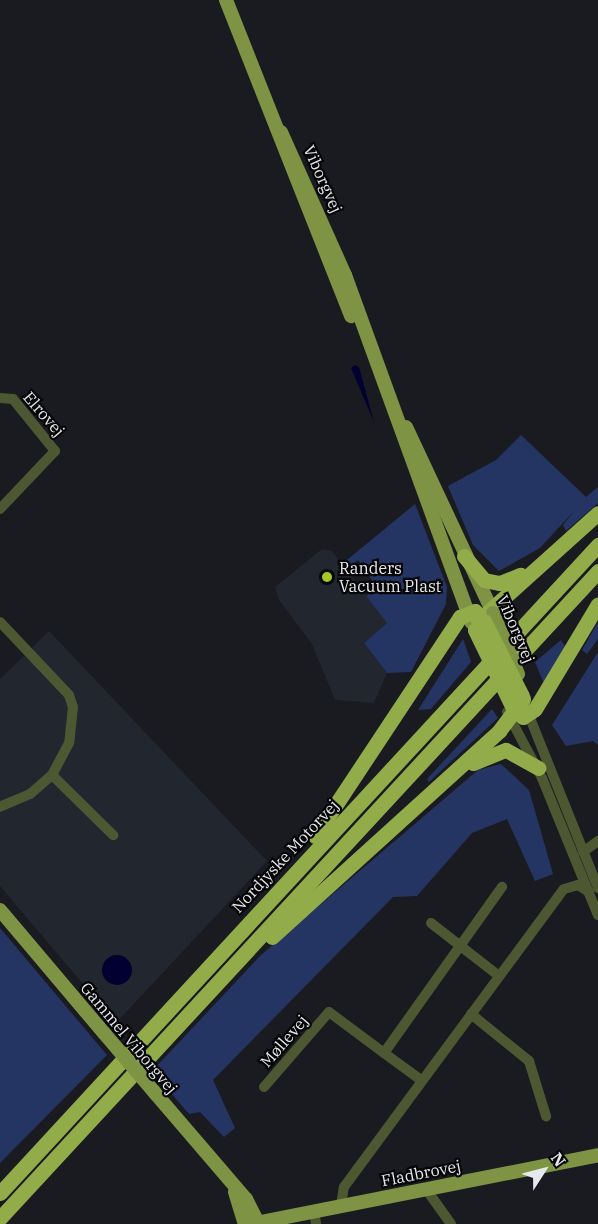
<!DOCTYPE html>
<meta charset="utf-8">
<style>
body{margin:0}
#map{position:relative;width:598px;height:1224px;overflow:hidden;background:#1a1b20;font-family:"IBM Plex Serif",serif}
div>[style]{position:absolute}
.built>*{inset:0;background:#22262f}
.green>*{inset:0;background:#253563}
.water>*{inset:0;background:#020030}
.round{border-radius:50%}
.minor>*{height:10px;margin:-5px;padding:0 5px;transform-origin:5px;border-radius:5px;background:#4d5833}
.major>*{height:14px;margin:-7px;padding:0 7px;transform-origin:7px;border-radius:7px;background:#7e9444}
.highway>*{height:15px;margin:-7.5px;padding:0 7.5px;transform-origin:7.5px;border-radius:7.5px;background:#92ac4a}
.major-bridge>*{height:14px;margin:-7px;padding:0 7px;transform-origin:7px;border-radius:7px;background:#7e9444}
.highway-bridge>*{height:15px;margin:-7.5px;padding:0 7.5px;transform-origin:7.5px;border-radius:7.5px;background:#92ac4a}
.dots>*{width:16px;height:16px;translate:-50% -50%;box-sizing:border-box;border:3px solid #060608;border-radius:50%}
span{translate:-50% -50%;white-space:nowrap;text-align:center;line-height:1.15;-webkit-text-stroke:4.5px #060608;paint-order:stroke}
.street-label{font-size:16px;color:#e6e8eb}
.poi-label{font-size:16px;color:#e6e8eb}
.left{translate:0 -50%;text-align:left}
.north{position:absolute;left:514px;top:1140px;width:60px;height:60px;-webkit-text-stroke:4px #060608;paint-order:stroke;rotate:54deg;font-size:16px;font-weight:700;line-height:24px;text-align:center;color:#e6e8eb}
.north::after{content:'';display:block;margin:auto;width:21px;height:27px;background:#e6e8eb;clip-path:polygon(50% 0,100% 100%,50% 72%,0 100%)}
</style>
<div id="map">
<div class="built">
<i style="clip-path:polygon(322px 549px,332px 551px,387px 623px,364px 643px,387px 673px,374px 703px,335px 700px,312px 644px,279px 600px,275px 587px)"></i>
<i style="clip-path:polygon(49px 631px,267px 861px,116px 1023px,0 886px,0 679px)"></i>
</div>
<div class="green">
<i style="clip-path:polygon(521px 435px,586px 497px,598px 487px,598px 503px,566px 531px,563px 525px,575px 510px,540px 548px,499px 571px,473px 545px,448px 486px,496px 460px)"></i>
<i style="clip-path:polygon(415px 504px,447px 587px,446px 604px,411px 672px,387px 673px,364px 643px,387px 623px,366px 596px,377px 587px,358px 560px,346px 569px,342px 564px)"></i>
<i style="clip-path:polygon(598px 622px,598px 639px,587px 654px,582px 650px)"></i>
<i style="clip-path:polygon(463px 639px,471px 662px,431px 709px,418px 710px)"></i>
<i style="clip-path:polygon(561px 640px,565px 646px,544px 684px,535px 662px)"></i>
<i style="clip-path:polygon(598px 652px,598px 745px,593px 741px,566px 746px,552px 725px)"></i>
<i style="clip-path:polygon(492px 709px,498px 718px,429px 782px,427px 779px)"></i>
<i style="clip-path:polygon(501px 764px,529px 790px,553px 874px,535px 881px,507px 819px,472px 833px,417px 896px,393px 897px,213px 1080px,235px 1128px,224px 1137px,200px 1112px,189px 1114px,152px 1071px,260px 956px,478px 770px)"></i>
<i style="clip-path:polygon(0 928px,107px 1055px,0 1163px)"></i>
</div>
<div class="water">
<i style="clip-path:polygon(355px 365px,359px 367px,374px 422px,351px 368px)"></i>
<i class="round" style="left:102px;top:955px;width:30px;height:30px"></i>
</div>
<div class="minor">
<i style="left:0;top:398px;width:13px;rotate:4deg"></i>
<i style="left:13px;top:399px;width:67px;rotate:51.1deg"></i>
<i style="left:55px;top:451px;width:80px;rotate:133.5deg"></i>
<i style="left:0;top:622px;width:100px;rotate:46.6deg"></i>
<i style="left:69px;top:695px;width:13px;rotate:72deg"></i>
<i style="left:73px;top:707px;width:36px;rotate:96deg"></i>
<i style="left:69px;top:743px;width:36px;rotate:118deg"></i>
<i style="left:52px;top:775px;width:29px;rotate:139deg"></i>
<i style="left:30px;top:794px;width:33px;rotate:157deg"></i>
<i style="left:526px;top:708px;width:194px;rotate:68.2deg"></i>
<i style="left:507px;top:712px;width:75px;rotate:62.1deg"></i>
<i style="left:542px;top:778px;width:148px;rotate:67.8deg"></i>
<i style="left:52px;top:775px;width:86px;rotate:44.5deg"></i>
<i style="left:583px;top:852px;width:19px;rotate:-36deg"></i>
<i style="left:431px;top:923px;width:86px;rotate:37.9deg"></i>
<i style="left:471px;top:1014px;width:75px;rotate:39deg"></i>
<i style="left:529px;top:1061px;width:58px;rotate:72.8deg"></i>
<i style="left:384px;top:1053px;width:46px;rotate:36.1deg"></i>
<i style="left:264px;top:1087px;width:99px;rotate:-49.1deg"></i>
<i style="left:329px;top:1012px;width:69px;rotate:36.7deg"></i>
<i style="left:384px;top:1053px;width:204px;rotate:-54.6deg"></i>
<i style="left:426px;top:1189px;width:43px;rotate:54.5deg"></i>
<i style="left:341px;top:1205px;width:18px;rotate:-81deg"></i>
<i style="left:344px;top:1187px;width:370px;rotate:-53.6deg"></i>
<i style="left:564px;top:889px;width:15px;rotate:-16deg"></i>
<i style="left:578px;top:885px;width:13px;rotate:32deg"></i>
<i style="left:314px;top:1211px;width:13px;rotate:81deg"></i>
</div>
<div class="major">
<i style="left:226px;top:0;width:340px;rotate:68.4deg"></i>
<i style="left:281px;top:132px;width:157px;rotate:65.9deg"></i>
<i style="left:345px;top:275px;width:370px;rotate:70deg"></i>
<i style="left:406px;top:427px;width:205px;rotate:64.9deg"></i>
<i style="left:0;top:910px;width:161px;rotate:49.8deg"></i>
<i style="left:155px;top:1093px;width:140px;rotate:49.4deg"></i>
<i style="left:246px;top:1199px;width:27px;rotate:63deg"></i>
<i style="left:235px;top:1192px;width:34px;rotate:73deg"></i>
<i style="left:251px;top:1224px;width:354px;rotate:-11.2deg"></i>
</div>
<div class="highway">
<i style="left:464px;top:556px;width:31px;rotate:50deg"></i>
<i style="left:484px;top:580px;width:16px;rotate:11deg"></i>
<i style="left:500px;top:583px;width:22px;rotate:-22deg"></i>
<i style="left:478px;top:621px;width:161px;rotate:-42deg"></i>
<i style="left:514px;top:709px;width:12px;rotate:42deg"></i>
<i style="left:523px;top:717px;width:14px;rotate:-34deg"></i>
<i style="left:535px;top:709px;width:122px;rotate:-59deg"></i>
<i style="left:473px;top:763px;width:35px;rotate:-22deg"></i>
<i style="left:506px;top:750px;width:37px;rotate:29deg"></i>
<i style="left:315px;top:836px;width:263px;rotate:-56.5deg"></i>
<i style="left:460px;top:617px;width:16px;rotate:-22deg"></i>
<i style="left:475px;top:611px;width:13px;rotate:48deg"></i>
<i style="left:272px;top:937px;width:307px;rotate:-42.2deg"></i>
<i style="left:499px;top:731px;width:40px;rotate:-53deg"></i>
<i style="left:0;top:1193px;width:882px;rotate:-47.3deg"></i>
<i style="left:0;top:1218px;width:881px;rotate:-47.25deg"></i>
</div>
<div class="major-bridge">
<i style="left:493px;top:613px;width:66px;rotate:67.7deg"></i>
<i style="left:104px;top:1033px;width:79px;rotate:49.6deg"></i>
</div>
<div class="highway-bridge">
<i style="left:484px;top:621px;width:84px;rotate:63.1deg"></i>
<i style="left:475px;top:630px;width:85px;rotate:64deg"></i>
</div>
<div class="dots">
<i style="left:327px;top:577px;background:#a4c825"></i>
</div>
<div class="street-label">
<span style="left:323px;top:179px;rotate:66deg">Viborgvej</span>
<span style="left:44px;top:414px;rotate:49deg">Elrovej</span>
<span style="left:516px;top:629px;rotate:67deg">Viborgvej</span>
<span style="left:285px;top:856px;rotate:-47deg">Nordjyske Motorvej</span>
<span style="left:129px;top:1038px;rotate:50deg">Gammel Viborgvej</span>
<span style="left:284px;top:1041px;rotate:-49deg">Møllevej</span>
<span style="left:421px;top:1173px;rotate:-11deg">Fladbrovej</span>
</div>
<div class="poi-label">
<span class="left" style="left:339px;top:577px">Randers<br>Vacuum Plast</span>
</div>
<div class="north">N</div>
</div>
